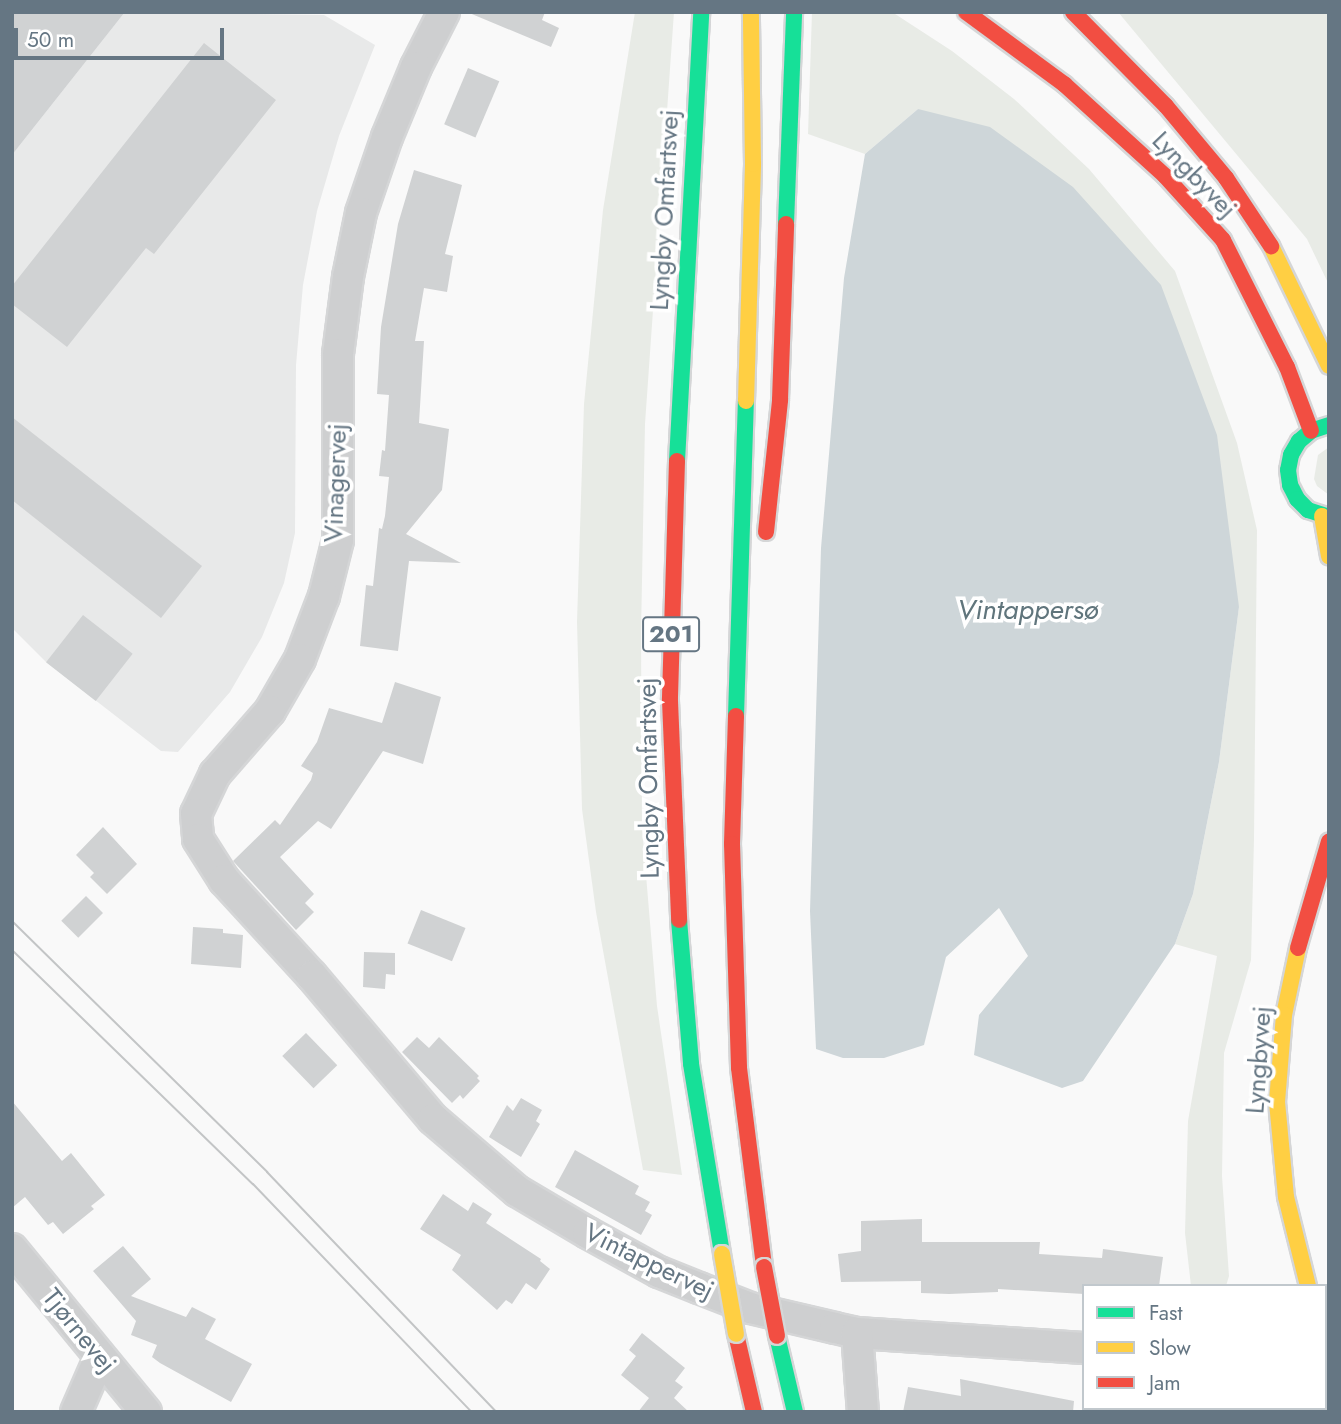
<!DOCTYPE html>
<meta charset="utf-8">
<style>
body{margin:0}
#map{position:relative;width:1341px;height:1424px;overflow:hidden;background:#f9f9f9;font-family:Jost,sans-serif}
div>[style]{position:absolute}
.built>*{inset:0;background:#e8e9e9}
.green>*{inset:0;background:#e8ebe6}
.water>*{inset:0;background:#ced6d9}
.building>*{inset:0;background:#d0d2d3;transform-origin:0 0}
.roads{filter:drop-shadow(2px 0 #d5d6d7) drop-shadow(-2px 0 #d5d6d7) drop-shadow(0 2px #d5d6d7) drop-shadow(0 -2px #d5d6d7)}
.street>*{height:30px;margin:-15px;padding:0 15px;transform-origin:15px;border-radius:15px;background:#cecfd0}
.fast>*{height:16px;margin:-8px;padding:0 8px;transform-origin:8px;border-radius:8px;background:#16e098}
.slow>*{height:16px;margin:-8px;padding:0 8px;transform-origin:8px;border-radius:8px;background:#ffcf43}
.jam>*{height:16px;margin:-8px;padding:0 8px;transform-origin:8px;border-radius:8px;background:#f24e42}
.tram>*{height:2px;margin:-1px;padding:0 1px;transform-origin:1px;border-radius:1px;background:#c3c5c6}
.bridges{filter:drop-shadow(2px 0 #d5d6d6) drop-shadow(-2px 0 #d5d6d6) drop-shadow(0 2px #d5d6d6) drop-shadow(0 -2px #d5d6d6)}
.slow-bridge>*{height:16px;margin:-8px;padding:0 8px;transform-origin:8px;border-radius:8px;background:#ffcf43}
.jam-bridge>*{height:16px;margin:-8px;padding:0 8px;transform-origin:8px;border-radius:8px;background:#f24e42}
span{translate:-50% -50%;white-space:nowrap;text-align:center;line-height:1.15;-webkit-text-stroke:7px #fff;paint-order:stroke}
.shield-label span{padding:2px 5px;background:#fff;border:2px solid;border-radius:5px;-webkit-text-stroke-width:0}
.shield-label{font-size:24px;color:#657683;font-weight:700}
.street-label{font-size:26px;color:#657683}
.water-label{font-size:28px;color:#60757c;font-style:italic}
.frame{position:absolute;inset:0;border:14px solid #657683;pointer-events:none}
.legend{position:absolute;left:1082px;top:1284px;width:245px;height:126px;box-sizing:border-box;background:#fff;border:2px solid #c1c8cd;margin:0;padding:9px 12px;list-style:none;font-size:21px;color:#657683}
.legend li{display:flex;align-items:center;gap:14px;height:35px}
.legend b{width:35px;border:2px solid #c1c8cd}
.scale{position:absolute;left:14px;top:28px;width:210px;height:32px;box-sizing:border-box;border:4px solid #657683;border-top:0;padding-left:9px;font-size:21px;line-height:24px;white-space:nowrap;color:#657683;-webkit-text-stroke:5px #fff;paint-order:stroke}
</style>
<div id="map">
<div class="built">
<i style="clip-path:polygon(125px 12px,324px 15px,375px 45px,339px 136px,317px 211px,303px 285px,296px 365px,295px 533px,284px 583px,262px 637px,230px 692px,178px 752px,161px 751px,46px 662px,12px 628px,12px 155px)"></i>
</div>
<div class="green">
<i style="clip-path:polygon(635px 12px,674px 12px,645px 424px,641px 633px,642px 827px,657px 1006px,682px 1175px,643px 1170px,596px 912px,582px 809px,577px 622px,584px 404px,603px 210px)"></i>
<i style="clip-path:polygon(812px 12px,892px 12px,952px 51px,1014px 99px,1089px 169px,1175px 271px,1237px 443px,1257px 530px,1254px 839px,1251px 960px,1224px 1053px,1222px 1176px,1229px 1276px,1226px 1286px,1191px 1286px,1185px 1233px,1188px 1121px,1217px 956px,1175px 944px,1193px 894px,1219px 762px,1239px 607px,918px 109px,865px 154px,808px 134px)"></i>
<i style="clip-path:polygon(1118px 12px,1329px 12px,1329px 285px,1307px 239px)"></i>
<i style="clip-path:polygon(1329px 447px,1329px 495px,1317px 486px,1314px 479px,1318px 455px)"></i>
</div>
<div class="water">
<i style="clip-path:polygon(918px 109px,990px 127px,1073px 187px,1161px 285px,1217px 435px,1239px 607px,1219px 762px,1193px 894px,1175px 944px,1083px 1081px,1062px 1088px,974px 1055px,979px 1015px,1028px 956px,999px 908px,946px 957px,924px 1045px,884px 1058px,843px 1058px,816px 1049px,810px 911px,821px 548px,844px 278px,865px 154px)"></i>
</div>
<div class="building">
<i style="clip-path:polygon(12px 12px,125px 12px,12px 155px)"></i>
<i style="clip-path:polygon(467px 12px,545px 12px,542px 20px,559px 28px,551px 47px)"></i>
<i style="clip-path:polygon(204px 43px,276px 100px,154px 254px,146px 248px,67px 347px,12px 304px,12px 286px)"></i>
<i style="left:468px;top:68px;width:34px;height:61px;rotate:23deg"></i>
<i style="clip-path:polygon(414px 170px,462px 185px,445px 254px,453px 256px,447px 292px,424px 288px,415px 341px,424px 341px,419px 423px,449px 429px,442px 490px,406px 534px,461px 563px,409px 561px,398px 651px,360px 646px,366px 585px,373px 586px,379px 528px,382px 529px,385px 516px,389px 477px,379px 476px,382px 450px,385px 451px,389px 395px,377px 394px,381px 327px,398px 224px)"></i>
<i style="clip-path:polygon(12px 417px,202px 566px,161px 618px,12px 500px)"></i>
<i style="left:83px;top:615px;width:63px;height:60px;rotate:38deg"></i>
<i style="clip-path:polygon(395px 682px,441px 697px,423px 764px,383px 751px,331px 829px,318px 821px,280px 857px,314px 894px,305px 903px,314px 912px,296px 930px,233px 861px,275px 820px,280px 825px,311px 780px,313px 773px,301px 766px,317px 742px,329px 708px,382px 723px)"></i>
<i style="clip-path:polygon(103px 827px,137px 864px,107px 894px,90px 877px,94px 873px,76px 855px)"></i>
<i style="left:86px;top:896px;width:24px;height:35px;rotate:45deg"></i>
<i style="left:421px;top:910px;width:48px;height:36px;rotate:22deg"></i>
<i style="clip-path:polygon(193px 927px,223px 929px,223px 933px,243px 935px,241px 968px,191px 964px)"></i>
<i style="clip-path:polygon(364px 952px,395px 953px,395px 975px,386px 974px,385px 989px,363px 987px)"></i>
<i style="left:306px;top:1033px;width:45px;height:33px;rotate:46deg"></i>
<i style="clip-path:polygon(417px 1037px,429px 1048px,439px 1037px,479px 1076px,477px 1078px,480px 1081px,463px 1099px,460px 1095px,452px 1103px,402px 1052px)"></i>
<i style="clip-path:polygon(521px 1098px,542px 1110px,536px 1121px,540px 1124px,521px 1157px,489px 1137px,507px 1105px,513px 1111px)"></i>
<i style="clip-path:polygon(12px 1101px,62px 1161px,71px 1153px,105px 1195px,91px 1206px,94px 1209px,63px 1234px,53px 1222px,48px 1225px,25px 1197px,12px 1208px)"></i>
<i style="clip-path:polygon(575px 1150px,639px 1186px,635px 1194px,650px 1202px,645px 1211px,652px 1215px,641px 1235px,555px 1187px)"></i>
<i style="clip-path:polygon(443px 1194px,468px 1211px,473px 1202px,492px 1214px,486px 1223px,541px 1259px,540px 1261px,550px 1269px,536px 1290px,526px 1283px,512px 1304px,506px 1300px,497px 1310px,452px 1270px,461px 1255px,420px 1229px)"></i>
<i style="clip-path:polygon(922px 1219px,922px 1242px,1040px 1242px,1039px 1254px,1102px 1258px,1103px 1249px,1163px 1257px,1159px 1286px,1084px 1286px,1084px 1294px,998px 1289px,998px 1292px,949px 1294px,921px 1293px,921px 1281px,841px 1282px,838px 1254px,861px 1251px,861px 1221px)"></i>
<i style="clip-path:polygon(123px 1246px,151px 1279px,131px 1296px,186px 1317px,192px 1307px,216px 1319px,205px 1339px,252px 1364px,231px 1402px,160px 1363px,152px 1357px,157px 1345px,131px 1335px,136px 1321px,93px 1271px)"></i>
<i style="clip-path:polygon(642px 1333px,685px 1368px,675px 1381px,683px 1387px,674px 1398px,689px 1412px,638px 1412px,649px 1398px,621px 1375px,636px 1356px,629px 1350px)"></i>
<i style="clip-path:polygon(960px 1379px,1074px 1401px,1073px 1412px,903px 1412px,908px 1387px,961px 1396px)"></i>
</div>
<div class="roads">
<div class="street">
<i style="left:444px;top:12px;width:62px;rotate:117deg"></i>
<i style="left:416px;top:67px;width:76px;rotate:112.5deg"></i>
<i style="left:387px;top:137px;width:80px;rotate:108.9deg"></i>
<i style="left:361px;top:213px;width:65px;rotate:101.5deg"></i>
<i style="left:348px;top:277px;width:78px;rotate:97.4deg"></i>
<i style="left:338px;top:354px;width:186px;rotate:90deg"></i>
<i style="left:338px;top:540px;width:58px;rotate:104deg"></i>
<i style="left:324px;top:596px;width:67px;rotate:110.9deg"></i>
<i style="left:300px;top:659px;width:60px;rotate:120deg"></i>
<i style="left:270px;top:711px;width:84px;rotate:131.1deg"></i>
<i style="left:215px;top:774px;width:44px;rotate:115.4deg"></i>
<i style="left:196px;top:814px;width:25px;rotate:85deg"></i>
<i style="left:198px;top:839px;width:49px;rotate:57.6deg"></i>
<i style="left:224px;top:880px;width:130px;rotate:47.5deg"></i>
<i style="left:312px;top:976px;width:187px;rotate:49.8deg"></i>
<i style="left:433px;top:1119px;width:111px;rotate:40.6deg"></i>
<i style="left:517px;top:1191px;width:82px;rotate:30.6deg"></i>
<i style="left:588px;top:1233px;width:81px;rotate:28.8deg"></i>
<i style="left:659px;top:1272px;width:43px;rotate:21.8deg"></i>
<i style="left:699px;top:1288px;width:55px;rotate:21.4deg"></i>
<i style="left:750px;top:1308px;width:87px;rotate:13.2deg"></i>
<i style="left:835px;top:1328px;width:23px;rotate:13deg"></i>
<i style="left:857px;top:1333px;width:227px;rotate:3.8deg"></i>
<i style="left:12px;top:1249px;width:211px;rotate:50.6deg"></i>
<i style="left:857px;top:1333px;width:79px;rotate:85.7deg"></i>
<i style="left:76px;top:1412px;width:60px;rotate:-66.4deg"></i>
</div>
<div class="fast">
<i style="left:786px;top:224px;width:212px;rotate:-87.8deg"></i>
<i style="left:1329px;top:425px;width:19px;rotate:162deg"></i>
<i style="left:1311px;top:431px;width:16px;rotate:140deg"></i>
<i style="left:1299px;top:441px;width:16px;rotate:120deg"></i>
<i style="left:1291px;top:455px;width:15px;rotate:101deg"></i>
<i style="left:1288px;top:470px;width:15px;rotate:82deg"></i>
<i style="left:1290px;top:485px;width:16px;rotate:63deg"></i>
<i style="left:1297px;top:499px;width:16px;rotate:45deg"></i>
<i style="left:1308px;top:510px;width:22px;rotate:18deg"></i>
<i style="left:677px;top:461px;width:450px;rotate:-86.9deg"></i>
<i style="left:736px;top:716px;width:315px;rotate:-88.2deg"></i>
<i style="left:679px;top:920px;width:144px;rotate:85.2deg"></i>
<i style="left:691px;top:1064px;width:193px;rotate:80.7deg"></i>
<i style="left:777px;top:1336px;width:78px;rotate:76.7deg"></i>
<i style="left:1325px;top:1347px;width:7px;rotate:56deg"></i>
</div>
<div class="slow">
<i style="left:1271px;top:246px;width:133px;rotate:64.2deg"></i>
<i style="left:746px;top:401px;width:237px;rotate:-88.3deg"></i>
<i style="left:753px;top:164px;width:152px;rotate:-90.8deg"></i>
<i style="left:1322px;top:516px;width:41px;rotate:80.1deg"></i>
<i style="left:1298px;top:948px;width:68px;rotate:101.8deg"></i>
<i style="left:1284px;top:1015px;width:87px;rotate:94.6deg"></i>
<i style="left:1277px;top:1102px;width:95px;rotate:84.6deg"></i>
<i style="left:1286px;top:1197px;width:92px;rotate:76.1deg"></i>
</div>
<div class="jam">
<i style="left:966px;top:12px;width:122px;rotate:36.3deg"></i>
<i style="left:1064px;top:84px;width:137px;rotate:42.3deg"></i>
<i style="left:1165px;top:176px;width:86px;rotate:47.8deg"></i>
<i style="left:1223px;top:240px;width:142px;rotate:63.3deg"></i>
<i style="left:1287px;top:367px;width:68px;rotate:69.4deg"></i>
<i style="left:1073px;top:12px;width:132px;rotate:45.3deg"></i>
<i style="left:1166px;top:106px;width:94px;rotate:50.2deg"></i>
<i style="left:1226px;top:178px;width:82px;rotate:56.5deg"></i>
<i style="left:677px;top:461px;width:240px;rotate:91.7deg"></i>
<i style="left:670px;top:701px;width:219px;rotate:87.6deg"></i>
<i style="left:766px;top:532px;width:133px;rotate:-83.9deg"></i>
<i style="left:780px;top:400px;width:176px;rotate:-88deg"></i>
<i style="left:736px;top:716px;width:128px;rotate:91.8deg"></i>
<i style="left:732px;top:844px;width:224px;rotate:88.2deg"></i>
<i style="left:739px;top:1068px;width:201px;rotate:82.8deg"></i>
<i style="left:1298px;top:948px;width:111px;rotate:-73.8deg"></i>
<i style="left:736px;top:1334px;width:80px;rotate:77deg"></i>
<i style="left:1323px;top:1408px;width:4px;rotate:76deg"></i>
</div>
</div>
<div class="tram">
<i style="left:12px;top:921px;width:358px;rotate:44.5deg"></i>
<i style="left:267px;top:1172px;width:332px;rotate:46.3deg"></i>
<i style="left:12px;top:950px;width:336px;rotate:44.2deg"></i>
<i style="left:253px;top:1184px;width:316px;rotate:46.2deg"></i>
</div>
<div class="bridges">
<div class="slow-bridge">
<i style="left:722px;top:1254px;width:81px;rotate:80.1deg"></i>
</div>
<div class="jam-bridge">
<i style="left:764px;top:1267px;width:70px;rotate:79.3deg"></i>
</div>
</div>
<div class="shield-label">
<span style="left:671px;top:634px">201</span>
</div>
<div class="street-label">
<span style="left:1194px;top:175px;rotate:46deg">Lyngbyvej</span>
<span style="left:665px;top:210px;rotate:-87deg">Lyngby Omfartsvej</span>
<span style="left:336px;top:483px;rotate:-88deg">Vinagervej</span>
<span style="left:649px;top:778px;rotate:-91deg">Lyngby Omfartsvej</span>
<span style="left:1259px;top:1060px;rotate:-86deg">Lyngbyvej</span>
<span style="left:649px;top:1262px;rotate:26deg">Vintappervej</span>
<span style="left:79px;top:1331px;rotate:51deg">Tjørnevej</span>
</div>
<div class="water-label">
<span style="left:1028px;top:610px">Vintappersø</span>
</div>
<div class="frame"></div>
<ul class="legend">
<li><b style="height:9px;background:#16e098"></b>Fast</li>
<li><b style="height:9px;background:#ffcf43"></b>Slow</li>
<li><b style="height:9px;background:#f24e42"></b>Jam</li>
</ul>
<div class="scale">50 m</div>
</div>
